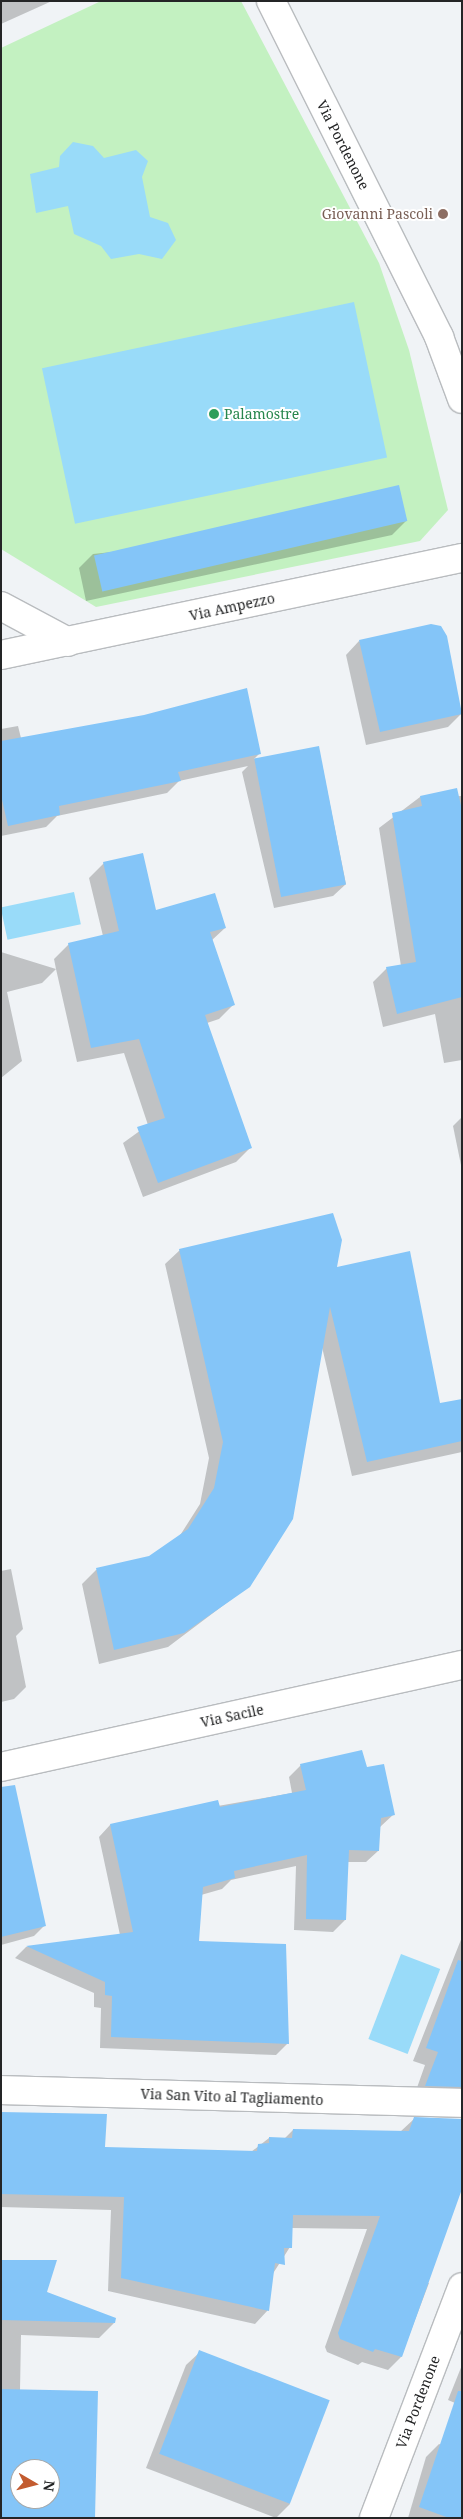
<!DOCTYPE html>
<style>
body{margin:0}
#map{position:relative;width:463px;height:2519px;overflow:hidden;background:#f0f3f6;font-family:"Noto Serif",serif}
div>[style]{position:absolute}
.green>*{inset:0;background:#c3f1c1}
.water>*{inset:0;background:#99dbf9;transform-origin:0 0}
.shadow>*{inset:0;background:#0003}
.building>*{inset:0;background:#84c5f8;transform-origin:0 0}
.roads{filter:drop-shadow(1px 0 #b9bcbf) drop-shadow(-1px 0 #b9bcbf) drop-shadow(0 1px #b9bcbf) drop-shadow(0 -1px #b9bcbf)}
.minor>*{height:28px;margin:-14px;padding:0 14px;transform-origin:14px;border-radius:14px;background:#fff}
.dots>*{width:14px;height:14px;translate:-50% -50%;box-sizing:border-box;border:2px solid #fff;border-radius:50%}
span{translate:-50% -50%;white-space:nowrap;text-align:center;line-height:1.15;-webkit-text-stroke:4px #fff;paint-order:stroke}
.street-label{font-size:14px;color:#242526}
.education-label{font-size:14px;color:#785e54}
.right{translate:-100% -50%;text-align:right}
.leisure-label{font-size:14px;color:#27864d}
.left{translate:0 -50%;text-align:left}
.frame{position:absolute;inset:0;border:2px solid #242526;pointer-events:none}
.north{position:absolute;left:10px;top:2459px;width:50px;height:50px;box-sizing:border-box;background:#fff;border:1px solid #a7a8a8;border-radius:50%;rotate:98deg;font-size:14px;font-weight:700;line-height:20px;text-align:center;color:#242526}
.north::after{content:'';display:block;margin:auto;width:18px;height:22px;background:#c35c30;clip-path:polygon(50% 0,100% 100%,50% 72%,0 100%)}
</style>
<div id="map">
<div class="green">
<i style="clip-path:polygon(101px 1px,241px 1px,379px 263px,409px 350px,448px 510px,420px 541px,96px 607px,1px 549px,1px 48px)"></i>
</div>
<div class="water">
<i style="clip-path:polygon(73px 142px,93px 146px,104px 158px,136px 150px,148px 161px,142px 177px,150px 217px,168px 223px,176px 240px,162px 259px,139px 254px,111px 259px,101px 246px,74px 234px,68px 206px,36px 213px,30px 174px,59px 167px,60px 156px)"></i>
<i style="left:354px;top:302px;width:159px;height:319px;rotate:78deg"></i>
<i style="left:74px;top:892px;width:33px;height:75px;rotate:78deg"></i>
<i style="left:401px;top:1954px;width:42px;height:91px;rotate:21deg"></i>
</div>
<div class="shadow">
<i style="clip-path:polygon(1px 1px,52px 1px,1px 24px)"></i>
<i style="clip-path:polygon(406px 521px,392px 535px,86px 601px,79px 568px,93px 554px)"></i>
<i style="clip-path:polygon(359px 641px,462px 713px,448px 727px,366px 745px,346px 655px)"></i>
<i style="clip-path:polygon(18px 726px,21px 738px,259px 754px,254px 759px,319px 750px,346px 884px,333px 896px,274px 908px,242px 772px,248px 766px,179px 781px,167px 793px,57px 816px,46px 827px,1px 836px,1px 729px)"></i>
<i style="clip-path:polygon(462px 796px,462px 1060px,444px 1063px,435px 1014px,383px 1027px,373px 982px,387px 968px,401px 966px,379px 828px,420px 797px)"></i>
<i style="clip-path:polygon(104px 863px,155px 912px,225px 928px,211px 941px,234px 1004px,219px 1019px,207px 1023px,250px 1148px,236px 1162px,143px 1197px,123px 1143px,148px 1125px,124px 1053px,77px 1062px,56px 969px,42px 983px,7px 992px,22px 1061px,1px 1078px,1px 952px,56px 969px,54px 959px,69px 944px,103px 936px,89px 878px)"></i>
<i style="clip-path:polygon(462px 1117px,462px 1170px,453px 1126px)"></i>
<i style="clip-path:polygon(180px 1250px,335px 1269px,439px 1405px,462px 1400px,462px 1452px,352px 1476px,322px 1347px,249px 1586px,168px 1647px,99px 1664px,82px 1584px,96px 1570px,150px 1558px,179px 1537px,200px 1504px,209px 1458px,165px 1264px)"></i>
<i style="clip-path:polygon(11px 1569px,23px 1629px,16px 1636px,26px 1687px,14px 1699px,1px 1702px,1px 1571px)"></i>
<i style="clip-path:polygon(301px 1765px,366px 1768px,394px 1814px,380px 1827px,378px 1851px,366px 1862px,347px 1862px,345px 1920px,333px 1932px,294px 1930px,296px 1866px,231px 1880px,222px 1889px,201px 1895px,198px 1942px,288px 2043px,276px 2055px,100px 2048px,101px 2008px,94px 2007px,94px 1993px,15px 1958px,26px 1947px,120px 1935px,99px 1837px,110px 1825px,292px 1793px,289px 1777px)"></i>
<i style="clip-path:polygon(1px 1833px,45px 1925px,34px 1936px,1px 1945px)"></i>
<i style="clip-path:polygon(462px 1937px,462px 2108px,413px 2099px,425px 2065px,413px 2061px)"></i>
<i style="clip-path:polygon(1px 2112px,104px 2148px,251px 2152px,269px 2138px,284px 2139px,293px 2130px,400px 2132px,414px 2119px,425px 2282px,429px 2283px,401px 2357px,388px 2370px,362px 2362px,358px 2365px,327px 2352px,325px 2347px,367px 2229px,291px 2228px,290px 2247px,272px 2275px,268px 2310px,255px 2324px,108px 2291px,111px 2210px,1px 2207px)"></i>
<i style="clip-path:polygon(evenodd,1px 2260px,55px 2261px,46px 2292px,114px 2323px,99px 2338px,21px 2335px,20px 2391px,94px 2518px,1px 2518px,1px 2260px,20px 2469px,50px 2469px,50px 2499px,20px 2499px,20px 2469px)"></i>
<i style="clip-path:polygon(200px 2352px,290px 2504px,276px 2518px,146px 2468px,186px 2365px)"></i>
<i style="clip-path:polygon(462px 2365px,462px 2406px,448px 2400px)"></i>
<i style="clip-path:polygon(439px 2444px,462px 2452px,462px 2518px,408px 2518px,426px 2457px)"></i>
</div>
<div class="building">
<i style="left:399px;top:485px;width:37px;height:313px;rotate:77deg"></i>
<i style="clip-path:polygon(431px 624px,441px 626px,447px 636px,462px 714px,380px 732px,359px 640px)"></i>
<i style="clip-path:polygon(247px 688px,261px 754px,178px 772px,181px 781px,59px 806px,60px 815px,8px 826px,1px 795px,1px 741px,144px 715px)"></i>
<i style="left:319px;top:746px;width:141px;height:66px;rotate:79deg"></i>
<i style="clip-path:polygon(457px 788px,462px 810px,462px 997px,397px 1014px,386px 967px,416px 962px,392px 813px,422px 806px,420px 796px)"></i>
<i style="clip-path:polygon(143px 853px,156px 910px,215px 893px,226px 928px,210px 932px,235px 1005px,205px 1015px,252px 1148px,158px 1183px,137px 1127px,165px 1118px,139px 1039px,91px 1048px,68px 943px,119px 931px,103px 862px)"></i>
<i style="clip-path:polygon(333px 1213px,342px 1240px,337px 1267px,410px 1251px,440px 1403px,462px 1399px,462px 1441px,367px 1462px,330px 1307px,293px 1519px,250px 1587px,184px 1633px,114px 1650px,96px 1568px,149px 1556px,188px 1529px,214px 1488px,223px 1442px,179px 1249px)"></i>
<i style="clip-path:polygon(362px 1750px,367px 1767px,384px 1764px,395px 1815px,381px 1818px,379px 1851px,349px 1850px,346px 1920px,306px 1919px,307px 1855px,234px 1871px,235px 1878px,203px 1887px,199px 1941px,286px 1944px,289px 2044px,111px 2037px,112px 1996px,105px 1995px,105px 1982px,26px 1946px,133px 1932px,110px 1824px,218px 1800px,220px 1807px,306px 1790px,300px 1764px)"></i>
<i style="clip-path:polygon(15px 1785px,46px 1926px,1px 1937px,1px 1787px)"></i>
<i style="clip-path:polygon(458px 1960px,462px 1961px,462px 2087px,425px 2086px,438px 2052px,426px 2048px)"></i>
<i style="clip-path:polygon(1px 2112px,107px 2114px,105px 2147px,257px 2151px,258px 2144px,269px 2143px,269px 2137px,292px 2138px,293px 2129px,409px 2131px,414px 2117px,462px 2119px,462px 2189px,402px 2357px,375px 2349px,373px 2352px,340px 2339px,338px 2333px,380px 2216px,293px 2215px,292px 2248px,284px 2248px,285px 2265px,275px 2263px,269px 2311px,121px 2278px,124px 2197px,1px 2194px)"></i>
<i style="clip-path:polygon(1px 2260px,57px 2260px,47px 2292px,116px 2318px,115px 2323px,1px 2320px)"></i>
<i style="left:199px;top:2350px;width:140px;height:111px;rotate:21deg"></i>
<i style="clip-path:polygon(evenodd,1px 2389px,98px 2391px,95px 2518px,1px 2518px,1px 2389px,20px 2469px,50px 2469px,50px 2499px,20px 2499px,20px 2469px)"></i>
<i style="clip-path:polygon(458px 2391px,462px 2391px,462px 2518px,449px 2518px,419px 2507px)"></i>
</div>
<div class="roads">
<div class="minor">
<i style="left:271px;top:1px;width:376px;rotate:63.4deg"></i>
<i style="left:439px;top:337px;width:66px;rotate:69.6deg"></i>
<i style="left:1px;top:606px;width:76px;rotate:28.2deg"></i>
<i style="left:1px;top:655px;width:471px;rotate:-11.9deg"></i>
<i style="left:1px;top:1767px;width:472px;rotate:-12.5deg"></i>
<i style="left:1px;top:2090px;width:461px;rotate:1.6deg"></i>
<i style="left:374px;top:2518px;width:247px;rotate:-69.1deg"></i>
</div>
</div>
<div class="dots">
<i style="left:443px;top:214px;background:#8d6e63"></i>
<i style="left:214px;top:414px;background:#2e9e5b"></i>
</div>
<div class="street-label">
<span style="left:343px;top:145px;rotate:63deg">Via Pordenone</span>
<span style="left:232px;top:607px;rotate:-12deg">Via Ampezzo</span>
<span style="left:232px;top:1716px;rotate:-12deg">Via Sacile</span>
<span style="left:232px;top:2097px;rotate:2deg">Via San Vito al Tagliamento</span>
<span style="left:418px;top:2402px;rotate:-69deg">Via Pordenone</span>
</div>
<div class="education-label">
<span class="right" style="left:433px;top:214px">Giovanni Pascoli</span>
</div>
<div class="leisure-label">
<span class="left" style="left:224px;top:414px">Palamostre</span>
</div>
<div class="frame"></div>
<div class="north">N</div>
</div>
